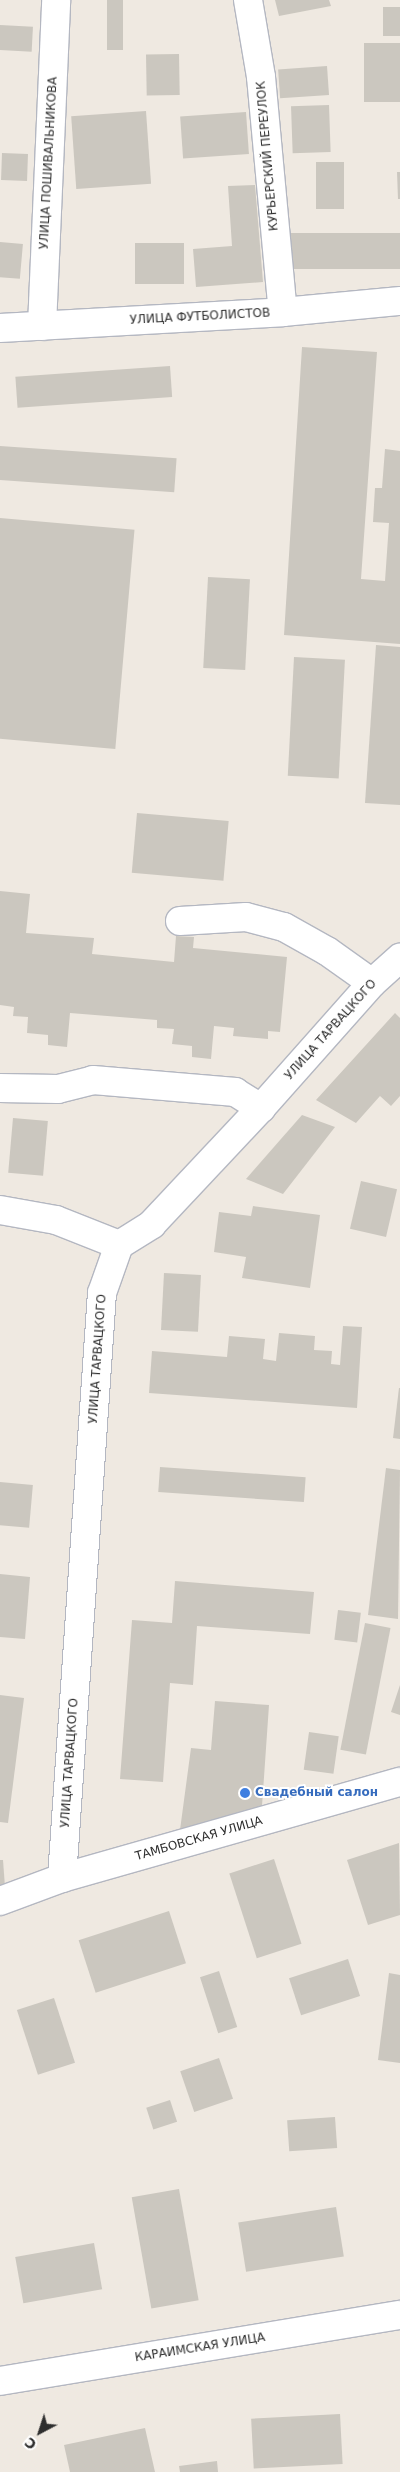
<!DOCTYPE html>
<meta charset="utf-8">
<style>
body{margin:0}
#map{position:relative;width:400px;height:2472px;overflow:hidden;background:#efe9e1;font-family:"DejaVu Sans",sans-serif}
div>[style]{position:absolute}
.building>*{inset:0;background:#cbc7bf;transform-origin:0 0}
.roads{filter:drop-shadow(1px 0 #b4b7c1) drop-shadow(-1px 0 #b4b7c1) drop-shadow(0 1px #b4b7c1) drop-shadow(0 -1px #b4b7c1)}
.minor>*{height:28px;margin:-14px;padding:0 14px;transform-origin:14px;border-radius:14px;background:#fff}
.dots>*{width:14px;height:14px;translate:-50% -50%;box-sizing:border-box;border:2px solid #fff;border-radius:50%}
span{translate:-50% -50%;white-space:nowrap;text-align:center;line-height:1.15;-webkit-text-stroke:4px #fff;paint-order:stroke}
.street-label{font-size:12px;color:#2e2e2e}
.shop-label{font-size:12px;color:#366cbe;font-weight:700}
.left{translate:0 -50%;text-align:left}
.north{position:absolute;left:15px;top:2407px;width:50px;height:50px;-webkit-text-stroke:4px #fff;paint-order:stroke;rotate:220deg;font-size:14px;font-weight:700;line-height:20px;text-align:center;color:#2e2e2e}
.north::after{content:'';display:block;margin:auto;width:18px;height:22px;background:#2e2e2e;clip-path:polygon(50% 0,100% 100%,50% 72%,0 100%)}
</style>
<div id="map">
<div class="building">
<i style="left:107px;top:0;width:16px;height:50px"></i>
<i style="clip-path:polygon(275px 0,329px 0,331px 6px,279px 16px)"></i>
<i style="left:400px;top:7px;width:29px;height:17px;rotate:90deg"></i>
<i style="left:0;top:25px;width:33px;height:25px;rotate:3deg"></i>
<i style="left:400px;top:43px;width:59px;height:36px;rotate:90deg"></i>
<i style="left:179px;top:54px;width:41px;height:33px;rotate:89deg"></i>
<i style="left:327px;top:66px;width:29px;height:49px;rotate:86deg"></i>
<i style="left:329px;top:105px;width:47px;height:38px;rotate:88deg"></i>
<i style="left:146px;top:111px;width:73px;height:75px;rotate:86deg"></i>
<i style="left:246px;top:112px;width:42px;height:66px;rotate:86deg"></i>
<i style="left:2px;top:153px;width:26px;height:27px;rotate:2deg"></i>
<i style="left:316px;top:162px;width:28px;height:47px"></i>
<i style="clip-path:polygon(397px 172px,400px 172px,400px 199px,398px 199px)"></i>
<i style="clip-path:polygon(255px 185px,263px 282px,196px 287px,193px 249px,232px 246px,228px 186px)"></i>
<i style="left:400px;top:233px;width:36px;height:111px;rotate:90deg"></i>
<i style="left:0;top:242px;width:23px;height:35px;rotate:5deg"></i>
<i style="left:135px;top:243px;width:49px;height:41px"></i>
<i style="clip-path:polygon(302px 347px,377px 352px,361px 579px,385px 581px,389px 523px,373px 522px,375px 488px,382px 488px,385px 449px,400px 451px,400px 644px,284px 635px)"></i>
<i style="left:170px;top:366px;width:31px;height:155px;rotate:86deg"></i>
<i style="left:0;top:446px;width:177px;height:34px;rotate:4deg"></i>
<i style="left:0;top:518px;width:135px;height:220px;rotate:5deg"></i>
<i style="left:208px;top:577px;width:42px;height:91px;rotate:3deg"></i>
<i style="clip-path:polygon(376px 645px,400px 647px,400px 805px,365px 803px)"></i>
<i style="left:294px;top:657px;width:51px;height:119px;rotate:3deg"></i>
<i style="left:137px;top:813px;width:92px;height:60px;rotate:5deg"></i>
<i style="clip-path:polygon(0 891px,30px 894px,26px 933px,94px 938px,92px 954px,174px 962px,176px 936px,194px 937px,193px 948px,287px 957px,280px 1032px,268px 1031px,268px 1039px,233px 1036px,234px 1028px,214px 1026px,211px 1059px,192px 1057px,192px 1046px,172px 1044px,174px 1029px,157px 1028px,157px 1020px,70px 1013px,67px 1047px,48px 1045px,48px 1035px,27px 1033px,28px 1017px,13px 1016px,14px 1007px,0 1005px)"></i>
<i style="clip-path:polygon(395px 1013px,400px 1018px,400px 1096px,391px 1106px,380px 1096px,356px 1123px,316px 1100px)"></i>
<i style="clip-path:polygon(302px 1115px,335px 1127px,283px 1194px,246px 1179px)"></i>
<i style="left:13px;top:1118px;width:35px;height:55px;rotate:5deg"></i>
<i style="left:361px;top:1181px;width:37px;height:49px;rotate:13deg"></i>
<i style="clip-path:polygon(253px 1206px,320px 1215px,310px 1288px,242px 1278px,246px 1257px,214px 1252px,219px 1212px,251px 1216px)"></i>
<i style="left:164px;top:1273px;width:37px;height:57px;rotate:3deg"></i>
<i style="clip-path:polygon(343px 1326px,362px 1327px,357px 1408px,149px 1393px,152px 1351px,227px 1357px,229px 1336px,265px 1339px,263px 1359px,276px 1361px,279px 1333px,315px 1336px,314px 1350px,332px 1351px,331px 1364px,340px 1365px)"></i>
<i style="clip-path:polygon(399px 1388px,400px 1388px,400px 1439px,393px 1438px)"></i>
<i style="left:160px;top:1467px;width:146px;height:25px;rotate:4deg"></i>
<i style="clip-path:polygon(386px 1468px,400px 1470px,398px 1619px,368px 1615px)"></i>
<i style="left:0;top:1482px;width:33px;height:43px;rotate:5deg"></i>
<i style="clip-path:polygon(0 1574px,30px 1577px,25px 1639px,0 1637px)"></i>
<i style="clip-path:polygon(175px 1581px,314px 1592px,310px 1634px,197px 1626px,193px 1685px,170px 1683px,163px 1782px,120px 1779px,132px 1620px,172px 1623px)"></i>
<i style="left:338px;top:1610px;width:23px;height:30px;rotate:7deg"></i>
<i style="left:365px;top:1623px;width:26px;height:129px;rotate:11deg"></i>
<i style="clip-path:polygon(400px 1685px,400px 1715px,391px 1712px)"></i>
<i style="clip-path:polygon(0 1695px,24px 1698px,8px 1823px,0 1822px)"></i>
<i style="clip-path:polygon(215px 1701px,269px 1705px,262px 1806px,180px 1830px,191px 1748px,211px 1750px)"></i>
<i style="left:309px;top:1732px;width:30px;height:38px;rotate:8deg"></i>
<i style="clip-path:polygon(399px 1843px,400px 1915px,368px 1925px,347px 1860px)"></i>
<i style="left:274px;top:1859px;width:89px;height:47px;rotate:72deg"></i>
<i style="clip-path:polygon(0 1860px,3px 1860px,5px 1887px,0 1888px)"></i>
<i style="left:169px;top:1911px;width:55px;height:95px;rotate:72deg"></i>
<i style="left:348px;top:1959px;width:39px;height:62px;rotate:72deg"></i>
<i style="left:219px;top:1971px;width:59px;height:20px;rotate:72deg"></i>
<i style="clip-path:polygon(389px 1973px,400px 1975px,400px 2063px,378px 2060px)"></i>
<i style="left:54px;top:1998px;width:68px;height:39px;rotate:72deg"></i>
<i style="left:219px;top:2058px;width:43px;height:41px;rotate:71deg"></i>
<i style="left:170px;top:2100px;width:23px;height:25px;rotate:72deg"></i>
<i style="left:335px;top:2117px;width:31px;height:48px;rotate:86deg"></i>
<i style="left:179px;top:2189px;width:113px;height:48px;rotate:80deg"></i>
<i style="left:336px;top:2207px;width:50px;height:99px;rotate:81deg"></i>
<i style="left:94px;top:2243px;width:47px;height:80px;rotate:80deg"></i>
<i style="left:340px;top:2414px;width:50px;height:89px;rotate:87deg"></i>
<i style="clip-path:polygon(145px 2428px,155px 2472px,70px 2472px,64px 2445px)"></i>
<i style="clip-path:polygon(217px 2461px,218px 2472px,180px 2472px,179px 2466px)"></i>
</div>
<div class="roads">
<div class="minor">
<i style="left:248px;top:0;width:78px;rotate:80.4deg"></i>
<i style="left:261px;top:77px;width:236px;rotate:84.7deg"></i>
<i style="left:42px;top:326px;width:326px;rotate:-87.5deg"></i>
<i style="left:0;top:328px;width:283px;rotate:-3.2deg"></i>
<i style="left:283px;top:312px;width:118px;rotate:-5.4deg"></i>
<i style="left:180px;top:921px;width:66px;rotate:-3.5deg"></i>
<i style="left:246px;top:917px;width:39px;rotate:15deg"></i>
<i style="left:284px;top:927px;width:49px;rotate:29.2deg"></i>
<i style="left:327px;top:951px;width:55px;rotate:35.4deg"></i>
<i style="left:0;top:1088px;width:58px;rotate:1deg"></i>
<i style="left:58px;top:1089px;width:36px;rotate:-14deg"></i>
<i style="left:93px;top:1080px;width:143px;rotate:4.8deg"></i>
<i style="left:235px;top:1092px;width:31px;rotate:32deg"></i>
<i style="left:0;top:1210px;width:57px;rotate:10.1deg"></i>
<i style="left:56px;top:1220px;width:68px;rotate:21.6deg"></i>
<i style="left:62px;top:1878px;width:586px;rotate:-86.09deg"></i>
<i style="left:102px;top:1293px;width:51px;rotate:-70.5deg"></i>
<i style="left:119px;top:1245px;width:39px;rotate:-32deg"></i>
<i style="left:152px;top:1224px;width:159px;rotate:-46.8deg"></i>
<i style="left:261px;top:1108px;width:167px;rotate:-48.4deg"></i>
<i style="left:372px;top:983px;width:38px;rotate:-42deg"></i>
<i style="left:0;top:1901px;width:66px;rotate:-20.4deg"></i>
<i style="left:62px;top:1878px;width:351px;rotate:-15.9deg"></i>
<i style="left:0;top:2381px;width:405px;rotate:-9.4deg"></i>
</div>
</div>
<div class="dots">
<i style="left:245px;top:1793px;background:#3f7fe0"></i>
</div>
<div class="street-label">
<span style="left:268px;top:156px;rotate:-95deg">КУРЬЕРСКИЙ ПЕРЕУЛОК</span>
<span style="left:49px;top:163px;rotate:-87deg">УЛИЦА ПОШИВАЛЬНИКОВА</span>
<span style="left:200px;top:317px;rotate:-3deg">УЛИЦА ФУТБОЛИСТОВ</span>
<span style="left:331px;top:1030px;rotate:-48deg">УЛИЦА ТАРВАЦКОГО</span>
<span style="left:98px;top:1359px;rotate:-86deg">УЛИЦА ТАРВАЦКОГО</span>
<span style="left:70px;top:1763px;rotate:-86deg">УЛИЦА ТАРВАЦКОГО</span>
<span style="left:199px;top:1839px;rotate:-16deg">ТАМБОВСКАЯ УЛИЦА</span>
<span style="left:200px;top:2348px;rotate:-9deg">КАРАИМСКАЯ УЛИЦА</span>
</div>
<div class="shop-label">
<span class="left" style="left:255px;top:1793px">Свадебный салон</span>
</div>
<div class="north">С</div>
</div>
